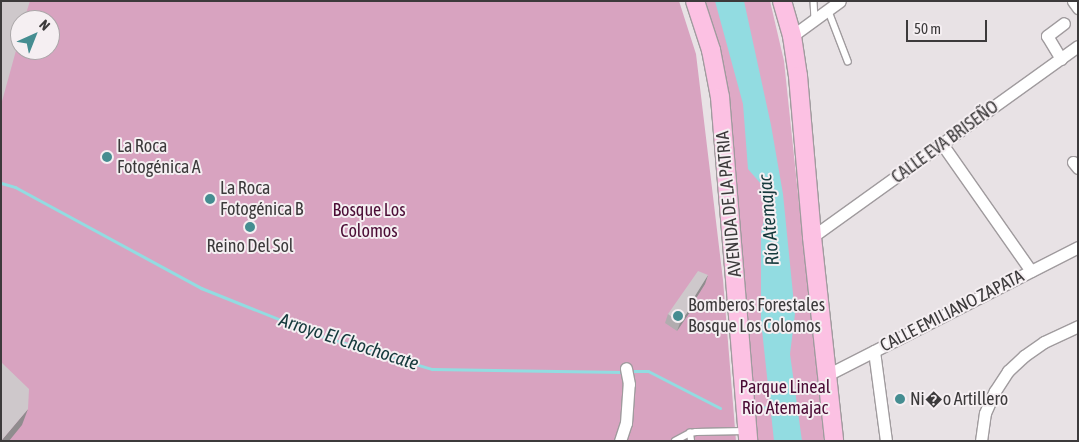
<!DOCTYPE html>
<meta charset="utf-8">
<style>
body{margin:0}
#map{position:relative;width:1079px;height:442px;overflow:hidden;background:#e8e2e5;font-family:"Asap Condensed",sans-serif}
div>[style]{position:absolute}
.green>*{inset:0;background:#dea9c6}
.forest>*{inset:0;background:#d8a3c0}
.water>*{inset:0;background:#92dce1}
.stream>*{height:3px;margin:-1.5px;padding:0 1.5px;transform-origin:1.5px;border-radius:1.5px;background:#92dce1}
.roads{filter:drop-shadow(1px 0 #a09b9e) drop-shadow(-1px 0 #a09b9e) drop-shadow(0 1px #a09b9e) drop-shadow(0 -1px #a09b9e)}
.lane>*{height:5.5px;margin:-2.75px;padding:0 2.75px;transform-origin:2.75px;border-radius:2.75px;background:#fff}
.street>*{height:11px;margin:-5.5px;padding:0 5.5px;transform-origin:5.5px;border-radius:5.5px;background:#fff}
.primary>*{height:18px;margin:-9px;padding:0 9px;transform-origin:9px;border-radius:9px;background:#fcc1e3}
.wall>*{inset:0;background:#b1acaf}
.shaded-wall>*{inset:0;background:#908c8e}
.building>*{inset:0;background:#cec8cb}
.dots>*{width:14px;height:14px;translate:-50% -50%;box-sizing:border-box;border:2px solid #f5eff2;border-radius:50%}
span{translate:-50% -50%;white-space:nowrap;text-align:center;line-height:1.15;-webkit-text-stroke:4px #f5eff2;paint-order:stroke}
.street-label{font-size:18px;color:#3c3a3b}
.poi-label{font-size:18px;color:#3c3a3b}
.left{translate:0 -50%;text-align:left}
.park-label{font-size:18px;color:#4b0c35}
.water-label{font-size:19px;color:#15393c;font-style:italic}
.frame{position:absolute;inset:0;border:2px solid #3c3a3b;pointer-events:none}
.north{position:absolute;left:10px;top:10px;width:50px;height:50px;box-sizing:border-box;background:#f5eff2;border:1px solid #aba7a9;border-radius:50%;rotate:44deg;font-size:14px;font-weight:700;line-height:20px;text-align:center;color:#3c3a3b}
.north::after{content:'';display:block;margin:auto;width:18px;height:22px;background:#458d91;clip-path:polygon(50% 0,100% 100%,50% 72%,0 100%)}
.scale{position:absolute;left:906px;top:20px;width:81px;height:22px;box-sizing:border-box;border:2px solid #3c3a3b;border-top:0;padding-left:6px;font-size:15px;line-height:18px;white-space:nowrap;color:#3c3a3b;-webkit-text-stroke:4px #f5eff2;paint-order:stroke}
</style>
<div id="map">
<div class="green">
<i style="clip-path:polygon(698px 1px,770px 1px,784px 61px,824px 441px,753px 441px,732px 182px)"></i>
</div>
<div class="forest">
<i style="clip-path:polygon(evenodd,1px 1px,679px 1px,696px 54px,723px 280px,736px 441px,1px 441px,1px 1px,20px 20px,50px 20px,50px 50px,20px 50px,20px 20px)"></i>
</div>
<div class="water">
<i style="clip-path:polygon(715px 1px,744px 1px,771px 125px,783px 194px,795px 314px,790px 354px,802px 441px,774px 441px,761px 321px,761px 233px,769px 199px,761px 184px,748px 169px,743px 104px)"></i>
</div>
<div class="stream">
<i style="left:1px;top:183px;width:15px;rotate:16deg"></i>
<i style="left:15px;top:187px;width:212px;rotate:28.5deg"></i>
<i style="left:201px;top:288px;width:129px;rotate:21.8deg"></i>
<i style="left:321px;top:336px;width:116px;rotate:16.6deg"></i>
<i style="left:432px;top:369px;width:191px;rotate:0.9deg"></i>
<i style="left:766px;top:191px;width:21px;rotate:87deg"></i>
<i style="left:629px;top:371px;width:19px"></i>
<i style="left:648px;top:371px;width:81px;rotate:27.2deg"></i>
<i style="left:754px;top:409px;width:19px;rotate:-9deg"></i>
</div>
<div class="roads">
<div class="lane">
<i style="left:814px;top:1px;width:18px;rotate:87deg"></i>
<i style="left:828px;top:9px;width:56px;rotate:69deg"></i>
<i style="left:675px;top:441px;width:17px;rotate:-28deg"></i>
<i style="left:691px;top:441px;width:8px;rotate:-97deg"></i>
<i style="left:690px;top:433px;width:6px;rotate:-9deg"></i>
<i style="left:696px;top:432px;width:49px;rotate:-1.2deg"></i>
</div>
<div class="street">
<i style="left:1073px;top:1px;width:9px;rotate:54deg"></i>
<i style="left:792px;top:36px;width:59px;rotate:-36.1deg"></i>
<i style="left:1061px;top:59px;width:27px;rotate:-121deg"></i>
<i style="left:1047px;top:36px;width:21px;rotate:-37deg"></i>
<i style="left:942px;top:144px;width:155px;rotate:55deg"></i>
<i style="left:1073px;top:162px;width:8px;rotate:50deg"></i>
<i style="left:812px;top:237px;width:327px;rotate:-35.7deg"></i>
<i style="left:874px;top:351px;width:91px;rotate:82.4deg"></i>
<i style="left:827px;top:375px;width:282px;rotate:-27deg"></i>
<i style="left:620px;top:441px;width:19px;rotate:-72deg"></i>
<i style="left:626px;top:423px;width:39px;rotate:-86deg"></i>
<i style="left:629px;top:384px;width:16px;rotate:-101deg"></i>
<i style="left:981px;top:441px;width:28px;rotate:-82deg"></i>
<i style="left:985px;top:413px;width:24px;rotate:-66deg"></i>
<i style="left:995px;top:391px;width:24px;rotate:-57deg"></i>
<i style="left:1008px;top:371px;width:22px;rotate:-43deg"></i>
<i style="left:1024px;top:356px;width:24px;rotate:-35deg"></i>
<i style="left:1044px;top:342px;width:38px;rotate:-25deg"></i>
</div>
<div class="primary">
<i style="left:695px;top:1px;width:52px;rotate:71.9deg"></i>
<i style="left:711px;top:50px;width:48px;rotate:79.2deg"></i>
<i style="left:720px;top:97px;width:345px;rotate:85.3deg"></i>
<i style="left:782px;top:1px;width:36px;rotate:74deg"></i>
<i style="left:792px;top:36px;width:40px;rotate:81.5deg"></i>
<i style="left:798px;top:76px;width:162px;rotate:85deg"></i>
<i style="left:812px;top:237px;width:205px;rotate:83.8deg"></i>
</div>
</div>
<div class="wall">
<i style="clip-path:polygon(708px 275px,705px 284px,694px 301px,695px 301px,692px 309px,677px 331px,665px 323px,668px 314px)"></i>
</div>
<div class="shaded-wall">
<i style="clip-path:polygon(708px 275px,705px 284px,690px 308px,693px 299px)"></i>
<i style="clip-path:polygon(695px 301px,692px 309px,677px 331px,680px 323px)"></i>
<i style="clip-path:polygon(28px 409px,22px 425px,9px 441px,1px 441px)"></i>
</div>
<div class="building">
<i style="clip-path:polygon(1px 1px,30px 1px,24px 20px,20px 20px,20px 36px,1px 105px)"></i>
<i style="clip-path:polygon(698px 271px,708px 275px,693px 299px,695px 301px,680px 323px,668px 314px)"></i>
<i style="clip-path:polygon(1px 362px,29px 389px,28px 409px,1px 441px)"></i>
</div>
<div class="dots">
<i style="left:107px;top:157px;background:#458d91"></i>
<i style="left:210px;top:199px;background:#458d91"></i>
<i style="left:250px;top:227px;background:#458d91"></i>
<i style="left:678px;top:316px;background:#458d91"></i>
<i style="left:900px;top:399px;background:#458d91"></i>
</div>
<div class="street-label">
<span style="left:945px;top:142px;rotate:-36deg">CALLE EVA BRISEÑO</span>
<span style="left:729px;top:204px;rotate:-95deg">AVENIDA DE LA PATRIA</span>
<span style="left:952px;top:311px;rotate:-27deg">CALLE EMILIANO ZAPATA</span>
</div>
<div class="poi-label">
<span class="left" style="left:117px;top:157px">La Roca<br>Fotogénica A</span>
<span class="left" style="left:220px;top:199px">La Roca<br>Fotogénica B</span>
<span style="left:250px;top:246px">Reino Del Sol</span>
<span class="left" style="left:688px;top:316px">Bomberos Forestales<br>Bosque Los Colomos</span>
<span class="left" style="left:910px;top:399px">Ni�o Artillero</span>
</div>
<div class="park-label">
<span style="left:369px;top:221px">Bosque Los<br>Colomos</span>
<span style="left:785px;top:398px">Parque Lineal<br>Rio Atemajac</span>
</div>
<div class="water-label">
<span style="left:769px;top:220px;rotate:-95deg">Río Atemajac</span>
<span style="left:349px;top:342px;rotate:18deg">Arroyo El Chochocate</span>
</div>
<div class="frame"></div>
<div class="north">N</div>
<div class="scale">50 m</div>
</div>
